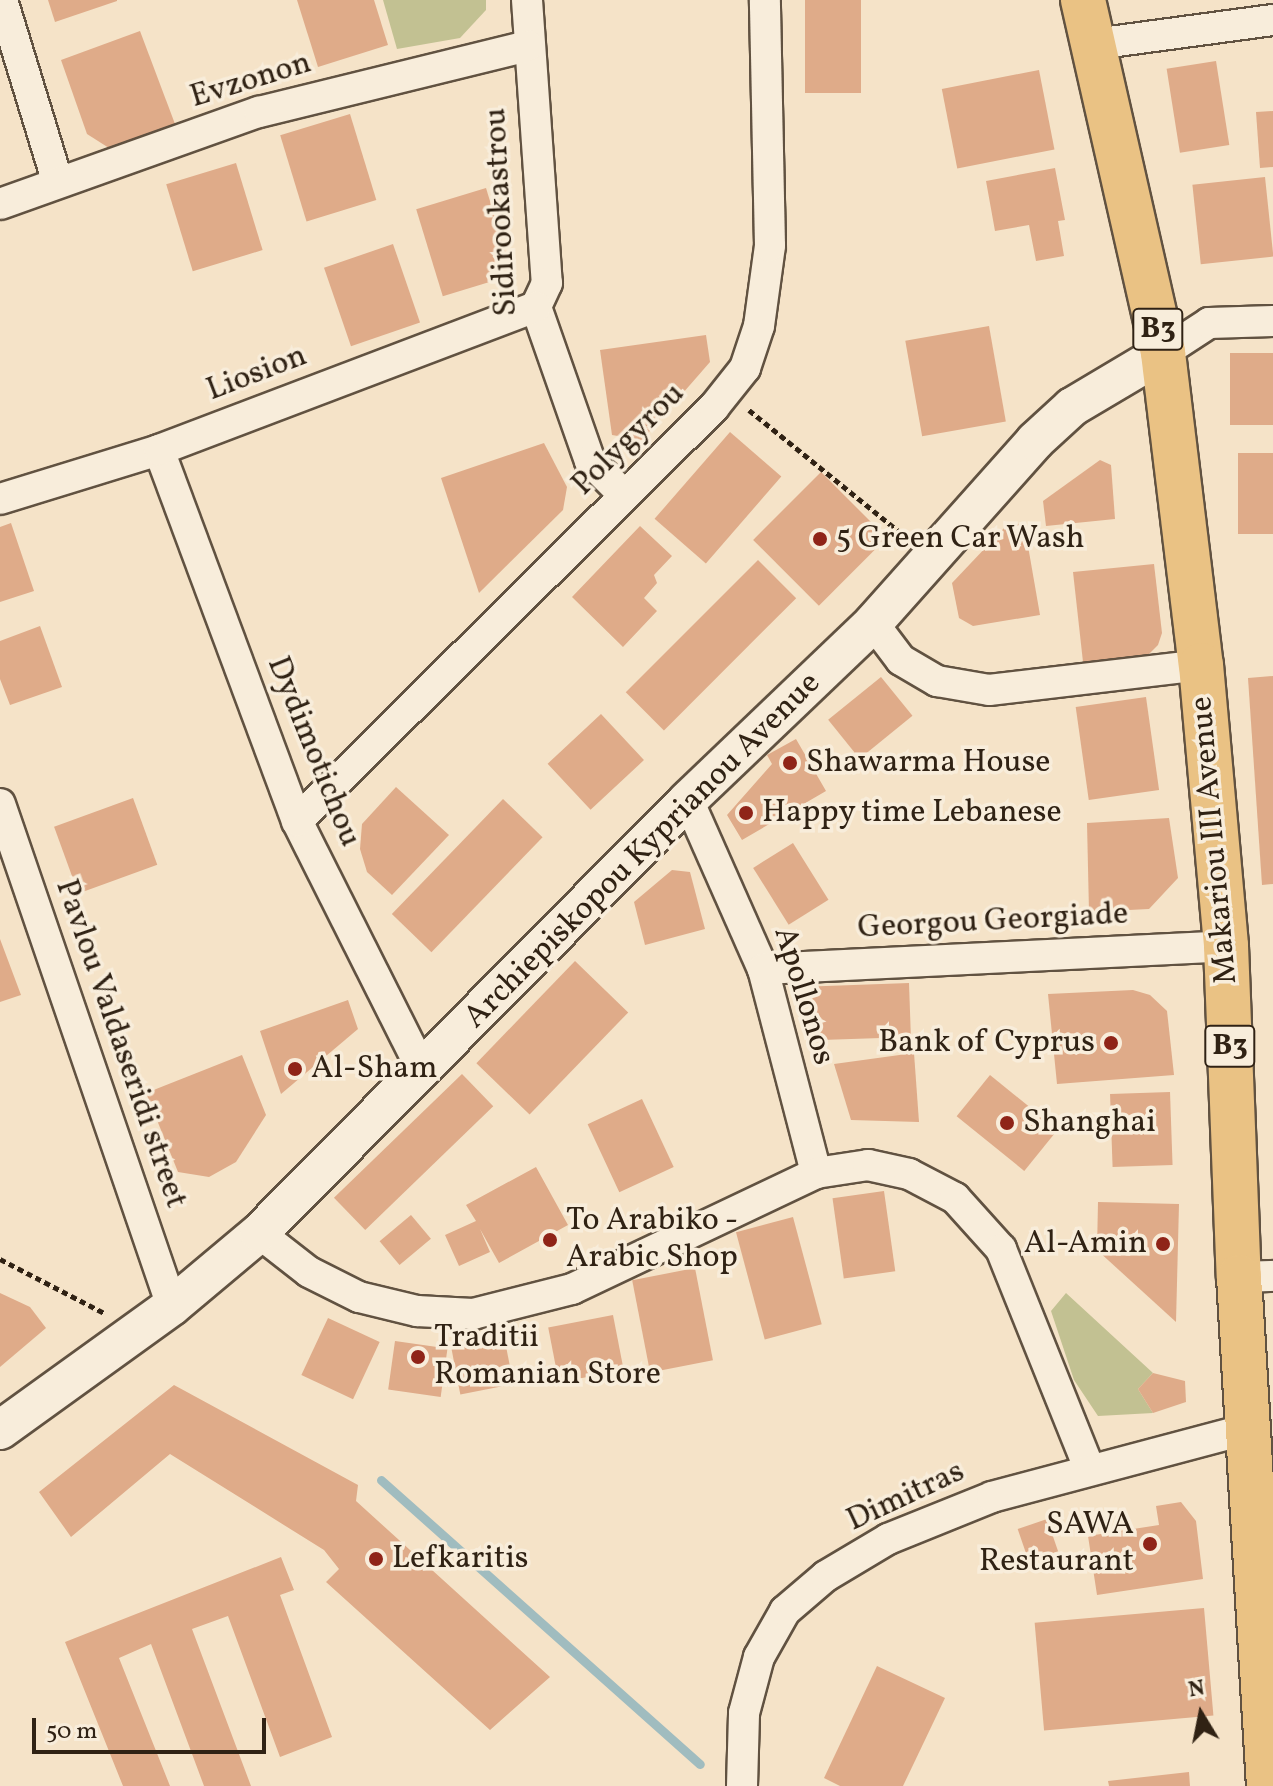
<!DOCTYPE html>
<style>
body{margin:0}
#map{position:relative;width:1273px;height:1786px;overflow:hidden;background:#f5e3c8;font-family:Vollkorn,serif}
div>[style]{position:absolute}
.green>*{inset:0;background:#c2c192}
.stream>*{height:9px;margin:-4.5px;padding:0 4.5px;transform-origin:4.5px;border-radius:4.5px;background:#a0bcbf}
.building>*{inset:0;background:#dfab89;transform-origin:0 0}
.path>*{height:5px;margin-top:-2.5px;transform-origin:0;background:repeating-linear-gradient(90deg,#302214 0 6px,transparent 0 10px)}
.roads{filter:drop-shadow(2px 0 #615241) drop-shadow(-2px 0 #615241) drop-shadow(0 2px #615241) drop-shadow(0 -2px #615241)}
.minor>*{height:30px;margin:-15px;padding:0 15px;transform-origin:15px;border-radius:15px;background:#f8eddb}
.tertiary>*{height:38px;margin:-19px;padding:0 19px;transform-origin:19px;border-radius:19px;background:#f8eddb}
.primary>*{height:44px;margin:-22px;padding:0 22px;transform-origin:22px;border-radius:22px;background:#eac284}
.dots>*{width:22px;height:22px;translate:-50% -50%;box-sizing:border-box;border:4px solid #f8eddb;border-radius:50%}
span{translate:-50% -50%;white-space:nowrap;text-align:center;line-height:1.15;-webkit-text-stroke:7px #f8eddb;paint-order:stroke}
.shield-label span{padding:2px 6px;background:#f8eddb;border:2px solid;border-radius:6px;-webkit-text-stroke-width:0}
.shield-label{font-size:30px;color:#302214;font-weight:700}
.street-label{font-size:32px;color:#302214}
.poi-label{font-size:32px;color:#302214}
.left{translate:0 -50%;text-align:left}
.right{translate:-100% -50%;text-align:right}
.north{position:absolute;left:1161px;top:1674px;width:80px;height:80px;-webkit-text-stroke:6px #f8eddb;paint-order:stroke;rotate:350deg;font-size:22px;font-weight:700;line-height:32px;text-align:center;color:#302214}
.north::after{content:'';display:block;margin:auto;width:28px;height:36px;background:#302214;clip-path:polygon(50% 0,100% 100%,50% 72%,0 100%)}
.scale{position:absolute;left:32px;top:1718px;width:234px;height:36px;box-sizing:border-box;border:4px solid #302214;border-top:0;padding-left:10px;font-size:24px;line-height:28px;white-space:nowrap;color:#302214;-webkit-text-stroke:6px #f8eddb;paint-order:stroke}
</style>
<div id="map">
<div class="green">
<i style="clip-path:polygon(383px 0,486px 0,486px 10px,460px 38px,397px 49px)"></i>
<i style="clip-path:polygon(1066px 1293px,1153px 1373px,1138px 1389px,1153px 1413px,1098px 1416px,1074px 1380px,1051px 1311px)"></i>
</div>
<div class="stream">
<i style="left:381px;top:1480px;width:427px;rotate:41.7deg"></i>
</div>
<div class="building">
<i style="clip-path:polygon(48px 0,117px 0,117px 1px,55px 22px)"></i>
<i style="clip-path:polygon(297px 0,374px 0,388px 45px,318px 67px)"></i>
<i style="left:805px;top:0;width:56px;height:93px"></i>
<i style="clip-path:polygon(140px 31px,175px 124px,109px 148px,87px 134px,61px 60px)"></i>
<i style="left:1216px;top:61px;width:85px;height:50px;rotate:81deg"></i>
<i style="left:1039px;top:70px;width:81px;height:99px;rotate:79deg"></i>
<i style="clip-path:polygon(1273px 111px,1273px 167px,1260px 168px,1256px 112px)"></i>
<i style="left:350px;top:114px;width:90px;height:73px;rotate:73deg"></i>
<i style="left:236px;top:163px;width:91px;height:73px;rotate:73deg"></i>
<i style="clip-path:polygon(1055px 168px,1065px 220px,1058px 221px,1064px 256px,1036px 261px,1029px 225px,995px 231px,986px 181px)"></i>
<i style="left:1265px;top:177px;width:80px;height:73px;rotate:84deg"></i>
<i style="left:486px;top:188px;width:91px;height:73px;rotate:73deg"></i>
<i style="left:393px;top:244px;width:83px;height:73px;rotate:71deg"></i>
<i style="left:989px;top:326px;width:97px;height:85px;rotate:80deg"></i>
<i style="clip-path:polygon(706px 335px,710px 362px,642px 440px,612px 435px,600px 350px)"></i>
<i style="left:1273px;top:353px;width:72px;height:43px;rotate:90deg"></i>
<i style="left:730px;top:432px;width:68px;height:115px;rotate:41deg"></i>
<i style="clip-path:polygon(544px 443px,567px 487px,563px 510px,479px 593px,441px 478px)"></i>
<i style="left:1273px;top:453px;width:81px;height:35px;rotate:90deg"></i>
<i style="clip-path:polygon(1100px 460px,1111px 465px,1115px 519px,1046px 526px,1043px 501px)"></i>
<i style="left:821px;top:472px;width:93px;height:96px;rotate:45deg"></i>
<i style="clip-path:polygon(11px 523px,34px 591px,0 602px,0 527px)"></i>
<i style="clip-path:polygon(1024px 523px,1040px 615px,973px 626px,959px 618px,952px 583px,1006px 526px)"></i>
<i style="clip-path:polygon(640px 526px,672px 556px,654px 575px,657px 583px,644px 598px,657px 611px,623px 647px,572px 597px)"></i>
<i style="left:758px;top:560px;width:54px;height:187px;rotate:45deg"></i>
<i style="clip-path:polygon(1154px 564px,1162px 633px,1158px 645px,1148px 655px,1083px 662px,1073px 572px)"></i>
<i style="clip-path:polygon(40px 626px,62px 687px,10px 705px,0 679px,0 641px)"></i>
<i style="clip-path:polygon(1273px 676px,1273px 884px,1262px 885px,1248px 678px)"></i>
<i style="left:881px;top:677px;width:50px;height:68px;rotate:51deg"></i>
<i style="left:1146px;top:697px;width:94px;height:71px;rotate:82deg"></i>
<i style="left:601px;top:714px;width:63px;height:73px;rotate:47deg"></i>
<i style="clip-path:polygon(796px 739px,826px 791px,742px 840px,727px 815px,772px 764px,767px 755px)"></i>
<i style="clip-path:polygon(396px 787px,449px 835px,392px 895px,367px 872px,360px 849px,362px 824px)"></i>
<i style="left:133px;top:798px;width:71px;height:84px;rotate:70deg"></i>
<i style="left:503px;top:799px;width:55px;height:160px;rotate:44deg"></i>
<i style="clip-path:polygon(1169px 818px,1178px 878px,1149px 909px,1089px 912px,1087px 823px)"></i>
<i style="left:793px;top:843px;width:67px;height:47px;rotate:58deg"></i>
<i style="clip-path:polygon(672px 870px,690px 872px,705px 929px,645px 945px,634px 902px)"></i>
<i style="clip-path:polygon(0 939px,21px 995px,0 1002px)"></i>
<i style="left:575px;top:961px;width:74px;height:142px;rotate:44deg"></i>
<i style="left:909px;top:983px;width:54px;height:97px;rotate:88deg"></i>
<i style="clip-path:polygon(1133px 990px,1150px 995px,1167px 1011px,1174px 1075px,1057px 1084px,1048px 994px)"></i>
<i style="clip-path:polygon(348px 1000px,358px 1029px,281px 1094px,260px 1031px)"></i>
<i style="clip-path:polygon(914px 1053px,919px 1122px,851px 1120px,834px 1064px)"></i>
<i style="clip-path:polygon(242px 1055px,266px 1115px,236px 1162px,209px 1177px,178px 1172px,146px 1093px)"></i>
<i style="left:462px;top:1074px;width:45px;height:178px;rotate:46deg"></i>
<i style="left:990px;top:1075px;width:87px;height:53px;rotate:39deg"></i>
<i style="left:1170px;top:1092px;width:73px;height:60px;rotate:88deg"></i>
<i style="left:642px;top:1099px;width:75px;height:60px;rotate:65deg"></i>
<i style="clip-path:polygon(536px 1167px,568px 1225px,499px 1263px,480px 1229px,490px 1252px,459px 1266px,445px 1235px,476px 1221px,466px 1205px)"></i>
<i style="left:884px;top:1191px;width:81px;height:52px;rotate:82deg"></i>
<i style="clip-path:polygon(1098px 1202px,1179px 1204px,1176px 1322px,1097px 1250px)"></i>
<i style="left:411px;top:1215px;width:31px;height:41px;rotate:50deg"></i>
<i style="left:793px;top:1217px;width:111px;height:59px;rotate:75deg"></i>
<i style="left:695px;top:1268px;width:94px;height:64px;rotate:79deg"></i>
<i style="clip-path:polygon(0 1293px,30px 1307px,46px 1328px,0 1367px)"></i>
<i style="left:613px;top:1315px;width:56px;height:66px;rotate:79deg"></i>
<i style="left:328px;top:1318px;width:57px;height:63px;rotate:25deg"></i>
<i style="left:504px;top:1336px;width:49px;height:54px;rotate:79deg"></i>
<i style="left:395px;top:1341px;width:53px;height:49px;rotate:8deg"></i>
<i style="clip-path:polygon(1153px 1373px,1185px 1381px,1186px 1402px,1153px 1413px,1138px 1389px)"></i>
<i style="clip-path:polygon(174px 1385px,358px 1485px,356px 1501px,550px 1677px,490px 1730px,326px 1582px,339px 1569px,324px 1550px,170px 1454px,71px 1537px,39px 1492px)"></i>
<i style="clip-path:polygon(1181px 1502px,1196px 1521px,1203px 1579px,1097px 1595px,1088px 1536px,1159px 1525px,1156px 1506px)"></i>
<i style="left:1047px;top:1519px;width:34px;height:31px;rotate:71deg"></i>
<i style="clip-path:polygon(281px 1557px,294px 1590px,280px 1595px,332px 1737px,280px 1757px,228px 1616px,192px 1629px,251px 1786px,204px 1786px,151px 1644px,119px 1658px,170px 1786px,123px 1786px,65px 1642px)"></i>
<i style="left:1204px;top:1608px;width:108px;height:170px;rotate:85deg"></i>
<i style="clip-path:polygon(877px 1666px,945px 1698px,903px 1786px,840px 1786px,824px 1778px)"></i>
<i style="clip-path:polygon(1189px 1772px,1190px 1786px,1109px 1786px,1108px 1781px)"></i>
</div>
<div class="path">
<i style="left:749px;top:410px;width:202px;rotate:39deg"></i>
<i style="left:0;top:1259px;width:119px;rotate:27.4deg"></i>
</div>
<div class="roads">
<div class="minor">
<i style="left:2px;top:0;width:191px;rotate:73deg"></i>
<i style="left:527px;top:0;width:284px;rotate:86deg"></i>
<i style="left:547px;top:283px;width:26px;rotate:115deg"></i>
<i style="left:536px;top:307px;width:163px;rotate:70.7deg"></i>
<i style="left:590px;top:461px;width:48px;rotate:45deg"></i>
<i style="left:1095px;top:44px;width:180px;rotate:-7.7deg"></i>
<i style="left:0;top:204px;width:275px;rotate:-19.6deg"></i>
<i style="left:259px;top:112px;width:277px;rotate:-13.8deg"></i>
<i style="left:1163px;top:353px;width:55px;rotate:-33.1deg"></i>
<i style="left:1209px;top:323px;width:64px;rotate:-1.8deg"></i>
<i style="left:159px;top:450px;width:396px;rotate:69.6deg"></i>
<i style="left:297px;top:821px;width:281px;rotate:63.3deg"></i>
<i style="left:0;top:499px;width:166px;rotate:-17.1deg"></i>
<i style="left:159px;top:450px;width:403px;rotate:-20.8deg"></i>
<i style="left:873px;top:623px;width:46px;rotate:52.9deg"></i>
<i style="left:901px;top:660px;width:42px;rotate:30.3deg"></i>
<i style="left:937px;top:681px;width:53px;rotate:9.8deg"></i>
<i style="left:989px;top:690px;width:213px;rotate:-6.7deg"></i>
<i style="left:688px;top:800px;width:185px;rotate:66.1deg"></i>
<i style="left:763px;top:969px;width:211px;rotate:75.4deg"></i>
<i style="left:0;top:804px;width:531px;rotate:71.09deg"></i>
<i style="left:297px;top:821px;width:588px;rotate:-44.79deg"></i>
<i style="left:714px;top:407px;width:50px;rotate:-51.5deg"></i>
<i style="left:745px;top:368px;width:44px;rotate:-71.6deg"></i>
<i style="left:759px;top:326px;width:81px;rotate:-82.2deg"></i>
<i style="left:770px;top:246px;width:246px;rotate:-91.2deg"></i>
<i style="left:763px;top:969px;width:464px;rotate:-2.8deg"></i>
<i style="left:259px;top:1233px;width:63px;rotate:38deg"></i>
<i style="left:309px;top:1272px;width:56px;rotate:26.6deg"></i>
<i style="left:359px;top:1297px;width:60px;rotate:13.6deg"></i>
<i style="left:417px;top:1311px;width:56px;rotate:3.1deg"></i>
<i style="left:473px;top:1314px;width:102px;rotate:-14.2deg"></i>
<i style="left:572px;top:1289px;width:270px;rotate:-25.4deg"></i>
<i style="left:816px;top:1173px;width:53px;rotate:-8.7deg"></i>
<i style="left:868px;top:1165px;width:42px;rotate:12.4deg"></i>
<i style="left:909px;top:1174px;width:52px;rotate:27.6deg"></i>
<i style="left:955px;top:1198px;width:69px;rotate:48deg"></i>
<i style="left:1001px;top:1249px;width:238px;rotate:68.1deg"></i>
<i style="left:1239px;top:1277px;width:34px;rotate:-2deg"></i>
<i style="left:742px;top:1786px;width:73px;rotate:-88.4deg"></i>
<i style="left:744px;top:1713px;width:58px;rotate:-75deg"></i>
<i style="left:759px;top:1657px;width:53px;rotate:-60.5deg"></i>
<i style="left:785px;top:1611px;width:54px;rotate:-40.5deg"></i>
<i style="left:826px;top:1576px;width:72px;rotate:-30.8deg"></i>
<i style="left:888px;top:1539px;width:112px;rotate:-22deg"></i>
<i style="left:992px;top:1497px;width:265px;rotate:-14.9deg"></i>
</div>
<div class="tertiary">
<i style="left:0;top:1430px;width:212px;rotate:-35.8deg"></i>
<i style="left:172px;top:1306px;width:114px;rotate:-40deg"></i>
<i style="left:259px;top:1233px;width:610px;rotate:-45.27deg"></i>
<i style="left:688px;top:800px;width:256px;rotate:-43.7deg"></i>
<i style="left:873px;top:623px;width:244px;rotate:-48.3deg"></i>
<i style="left:1035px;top:441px;width:50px;rotate:-42.6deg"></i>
<i style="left:1072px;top:407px;width:106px;rotate:-30.7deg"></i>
</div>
<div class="primary">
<i style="left:1083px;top:0;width:362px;rotate:77.2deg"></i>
<i style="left:1163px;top:353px;width:314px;rotate:83.1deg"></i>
<i style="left:1201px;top:665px;width:282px;rotate:84.9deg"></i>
<i style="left:1226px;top:946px;width:331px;rotate:87.8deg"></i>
<i style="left:1239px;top:1277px;width:510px;rotate:86.63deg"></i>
</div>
</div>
<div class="dots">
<i style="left:820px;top:539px;background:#8f2418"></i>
<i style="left:790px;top:763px;background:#8f2418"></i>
<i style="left:746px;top:813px;background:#8f2418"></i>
<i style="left:1111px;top:1043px;background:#8f2418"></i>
<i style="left:295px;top:1069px;background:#8f2418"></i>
<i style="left:1007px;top:1123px;background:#8f2418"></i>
<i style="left:550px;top:1240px;background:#8f2418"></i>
<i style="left:1163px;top:1244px;background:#8f2418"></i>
<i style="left:418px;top:1357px;background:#8f2418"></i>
<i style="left:1150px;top:1544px;background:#8f2418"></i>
<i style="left:376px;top:1559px;background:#8f2418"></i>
</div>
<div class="shield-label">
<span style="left:1158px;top:329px">B3</span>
<span style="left:1230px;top:1046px">B3</span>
</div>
<div class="street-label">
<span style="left:251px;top:81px;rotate:-17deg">Evzonon</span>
<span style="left:502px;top:212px;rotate:-93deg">Sidirookastrou</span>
<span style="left:257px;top:374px;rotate:-21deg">Liosion</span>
<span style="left:629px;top:440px;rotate:-45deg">Polygyrou</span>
<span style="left:313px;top:752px;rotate:68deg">Dydimotichou</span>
<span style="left:1215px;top:840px;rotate:-95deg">Makariou III Avenue</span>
<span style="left:643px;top:851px;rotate:-45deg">Archiepiskopou Kyprianou Avenue</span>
<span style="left:993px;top:922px;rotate:-3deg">Georgou Georgiade</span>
<span style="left:803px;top:996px;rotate:73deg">Apollonos</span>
<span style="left:120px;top:1044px;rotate:71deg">Pavlou Valdaseridi street</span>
<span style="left:906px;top:1497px;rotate:-25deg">Dimitras</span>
</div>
<div class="poi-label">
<span class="left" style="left:836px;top:539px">5 Green Car Wash</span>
<span class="left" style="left:806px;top:763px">Shawarma House</span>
<span class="left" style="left:762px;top:813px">Happy time Lebanese</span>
<span class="right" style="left:1095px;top:1043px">Bank of Cyprus</span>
<span class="left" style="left:311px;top:1069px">Al-Sham</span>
<span class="left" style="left:1023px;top:1123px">Shanghai</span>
<span class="left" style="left:566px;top:1240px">To Arabiko -<br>Arabic Shop</span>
<span class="right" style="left:1147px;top:1244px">Al-Amin</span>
<span class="left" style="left:434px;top:1357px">Traditii<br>Romanian Store</span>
<span class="right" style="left:1134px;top:1544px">SAWA<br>Restaurant</span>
<span class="left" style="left:392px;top:1559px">Lefkaritis</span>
</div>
<div class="north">N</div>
<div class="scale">50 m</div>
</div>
